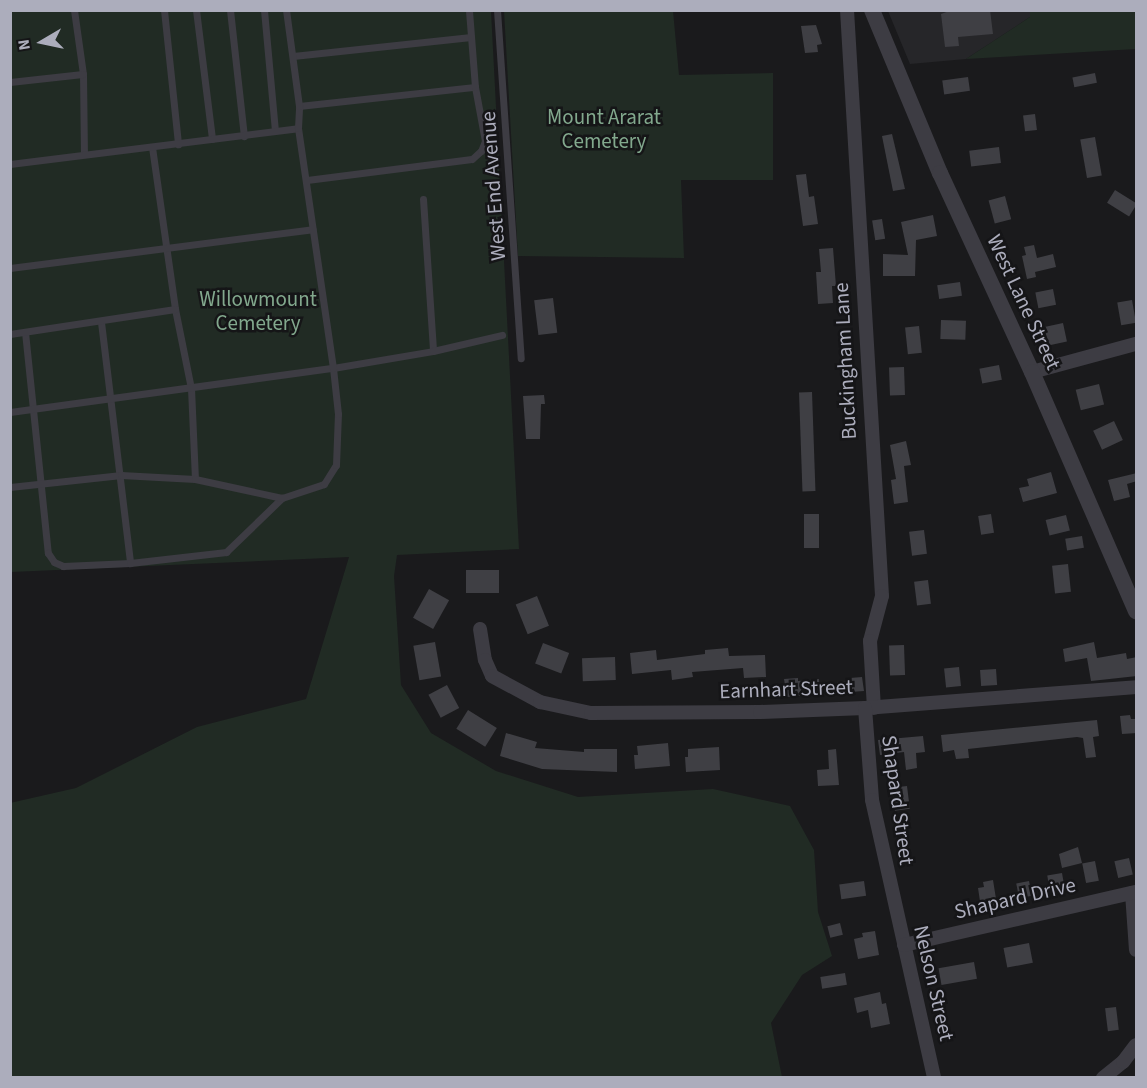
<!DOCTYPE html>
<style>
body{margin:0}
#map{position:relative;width:1147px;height:1088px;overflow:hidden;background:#1a1a1c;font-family:"Source Sans 3",sans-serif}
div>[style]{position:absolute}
.built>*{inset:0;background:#262629}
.green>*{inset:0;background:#212b24}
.building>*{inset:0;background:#3f3f44;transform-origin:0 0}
.service>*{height:7px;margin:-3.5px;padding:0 3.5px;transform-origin:3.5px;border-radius:3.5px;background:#3d3c43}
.minor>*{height:14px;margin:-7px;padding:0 7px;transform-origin:7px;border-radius:7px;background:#3d3c43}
.tertiary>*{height:16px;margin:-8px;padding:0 8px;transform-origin:8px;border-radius:8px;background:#3d3c43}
span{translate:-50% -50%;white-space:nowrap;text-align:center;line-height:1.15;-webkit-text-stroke:5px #151517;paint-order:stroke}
.park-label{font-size:21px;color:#82a88d}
.street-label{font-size:21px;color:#acadbc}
.frame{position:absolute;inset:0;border:12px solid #acadbc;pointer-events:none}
.north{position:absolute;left:12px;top:12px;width:60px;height:60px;-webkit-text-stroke:4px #151517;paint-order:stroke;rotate:261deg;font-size:16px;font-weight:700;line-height:24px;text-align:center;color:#acadbc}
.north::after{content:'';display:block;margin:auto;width:21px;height:27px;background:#acadbc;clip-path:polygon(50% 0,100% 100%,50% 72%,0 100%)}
</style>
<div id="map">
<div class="built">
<i style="clip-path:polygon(1030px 10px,1030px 17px,966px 59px,910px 64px,888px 11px)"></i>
</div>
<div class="green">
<i style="clip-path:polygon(11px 11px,491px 11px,519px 549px,397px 555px,394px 576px,401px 685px,431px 733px,496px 771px,578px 797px,713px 789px,790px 806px,814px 850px,818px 912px,832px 956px,802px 975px,771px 1023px,782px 1077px,11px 1077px,10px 803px,76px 788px,197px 727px,306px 699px,349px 557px,11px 572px)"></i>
<i style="clip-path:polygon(504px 11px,673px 11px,679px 75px,773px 73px,773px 180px,681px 180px,684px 258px,518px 256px)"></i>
<i style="clip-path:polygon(1030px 11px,1136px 11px,1136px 49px,966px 59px,1030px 17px)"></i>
</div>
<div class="building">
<i style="clip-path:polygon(952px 10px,990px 10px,993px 34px,958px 37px,959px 46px,945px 47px,941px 14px)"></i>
<i style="clip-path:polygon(816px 25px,822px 44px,817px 45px,818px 52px,805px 53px,801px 26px)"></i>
<i style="left:1095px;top:73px;width:10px;height:23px;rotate:79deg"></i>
<i style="left:968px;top:77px;width:14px;height:26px;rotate:82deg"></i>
<i style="left:1035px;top:114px;width:16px;height:12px;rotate:83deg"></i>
<i style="clip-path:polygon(892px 134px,905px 189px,893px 191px,882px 136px)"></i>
<i style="left:1095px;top:137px;width:39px;height:15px;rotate:80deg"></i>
<i style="left:999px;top:147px;width:16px;height:30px;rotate:83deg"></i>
<i style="clip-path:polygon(806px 174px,809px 197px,814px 196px,818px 224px,803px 226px,796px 175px)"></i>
<i style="left:1115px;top:190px;width:26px;height:15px;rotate:32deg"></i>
<i style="left:1005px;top:196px;width:24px;height:17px;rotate:75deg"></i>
<i style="clip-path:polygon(933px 215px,937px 236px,916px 240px,915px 276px,883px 276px,883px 254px,908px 255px,901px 222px)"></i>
<i style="left:882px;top:219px;width:20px;height:10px;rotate:81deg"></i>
<i style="clip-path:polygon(1034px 245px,1037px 258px,1053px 254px,1056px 267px,1035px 272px,1036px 277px,1027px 279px,1022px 256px,1026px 255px,1024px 247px)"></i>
<i style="clip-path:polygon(833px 248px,836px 286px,832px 286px,833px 303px,818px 304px,816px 272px,821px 272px,819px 249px)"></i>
<i style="left:960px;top:282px;width:14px;height:23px;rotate:82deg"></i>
<i style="left:1053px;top:289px;width:16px;height:18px;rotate:79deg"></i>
<i style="left:553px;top:298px;width:35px;height:19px;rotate:83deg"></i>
<i style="left:1132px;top:300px;width:23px;height:15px;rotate:80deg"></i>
<i style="left:941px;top:320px;width:25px;height:19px;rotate:2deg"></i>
<i style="left:1063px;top:323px;width:19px;height:19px;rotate:78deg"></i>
<i style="left:919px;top:326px;width:27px;height:14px;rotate:84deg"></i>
<i style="left:999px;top:365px;width:15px;height:20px;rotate:79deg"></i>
<i style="left:904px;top:367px;width:28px;height:15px;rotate:88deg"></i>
<i style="left:1099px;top:384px;width:21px;height:24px;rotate:76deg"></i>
<i style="left:812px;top:392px;width:99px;height:13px;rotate:88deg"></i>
<i style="clip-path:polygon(544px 395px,545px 404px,541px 404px,540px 439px,526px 439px,523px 396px)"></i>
<i style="left:1114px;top:421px;width:21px;height:23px;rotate:65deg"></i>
<i style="clip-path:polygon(906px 441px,911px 465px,904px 466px,908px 502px,894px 504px,891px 480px,896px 479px,890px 445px)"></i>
<i style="clip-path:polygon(1051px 472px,1057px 493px,1023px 502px,1019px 488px,1029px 486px,1027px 479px)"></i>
<i style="clip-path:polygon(1137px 473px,1137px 481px,1127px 484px,1130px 497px,1114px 501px,1108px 480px)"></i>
<i style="left:804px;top:514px;width:15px;height:34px"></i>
<i style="left:991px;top:514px;width:19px;height:13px;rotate:81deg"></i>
<i style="left:1066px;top:515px;width:16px;height:21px;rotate:76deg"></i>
<i style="left:924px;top:530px;width:24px;height:15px;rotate:83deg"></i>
<i style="left:1082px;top:536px;width:12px;height:17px;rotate:81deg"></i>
<i style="left:1068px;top:564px;width:28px;height:16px;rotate:84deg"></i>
<i style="left:466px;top:570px;width:33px;height:23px"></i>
<i style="left:928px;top:580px;width:24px;height:14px;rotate:83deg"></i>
<i style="left:429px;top:589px;width:23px;height:33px;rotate:29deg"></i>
<i style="left:537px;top:596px;width:32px;height:23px;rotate:68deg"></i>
<i style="left:435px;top:642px;width:35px;height:22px;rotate:80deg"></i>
<i style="clip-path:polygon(1094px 642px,1097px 658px,1126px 653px,1127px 659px,1137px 657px,1137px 676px,1091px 681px,1087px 658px,1065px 662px,1063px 649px)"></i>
<i style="left:543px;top:643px;width:28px;height:22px;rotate:21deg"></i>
<i style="left:904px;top:645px;width:30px;height:15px;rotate:88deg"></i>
<i style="clip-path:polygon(728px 648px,729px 656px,765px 655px,766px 677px,744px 678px,743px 668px,692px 672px,693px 677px,672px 680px,671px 670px,632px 674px,630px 653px,656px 650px,657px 660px,705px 654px,705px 650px)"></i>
<i style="left:615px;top:657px;width:23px;height:33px;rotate:88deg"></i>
<i style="left:959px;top:667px;width:19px;height:15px;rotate:84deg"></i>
<i style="left:996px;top:669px;width:16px;height:16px;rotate:86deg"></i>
<i style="clip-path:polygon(862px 677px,864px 691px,837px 693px,837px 682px,851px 681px,850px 678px)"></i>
<i style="clip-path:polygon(798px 678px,798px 681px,819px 679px,820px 694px,787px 697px,784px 679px)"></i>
<i style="left:447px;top:685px;width:26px;height:21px;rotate:62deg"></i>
<i style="left:468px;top:710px;width:34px;height:22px;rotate:32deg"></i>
<i style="clip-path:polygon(1130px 715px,1131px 719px,1137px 719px,1137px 733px,1122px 734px,1120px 716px)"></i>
<i style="clip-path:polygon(1097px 720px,1099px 736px,1093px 737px,1096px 757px,1086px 758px,1083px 738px,1077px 737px,968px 749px,969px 758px,956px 759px,954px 750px,943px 752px,941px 735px)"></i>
<i style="clip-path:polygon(506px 733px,537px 742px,535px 748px,584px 752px,584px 749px,617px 749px,617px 772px,542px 769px,500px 756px)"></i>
<i style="clip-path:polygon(923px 736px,925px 752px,916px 753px,917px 768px,906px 770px,904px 752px,880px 755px,878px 740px)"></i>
<i style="clip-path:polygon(668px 743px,670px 766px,635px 769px,634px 755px,638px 755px,637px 746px)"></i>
<i style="clip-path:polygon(719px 747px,720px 770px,686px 772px,685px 757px,688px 757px,688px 749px)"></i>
<i style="clip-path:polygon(836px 749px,839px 785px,818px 786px,817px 770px,829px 769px,828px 750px)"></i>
<i style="left:907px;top:786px;width:23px;height:15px;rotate:83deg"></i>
<i style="clip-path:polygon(1078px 847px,1082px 863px,1062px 868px,1059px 854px)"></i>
<i style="left:1129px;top:858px;width:17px;height:15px;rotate:77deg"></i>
<i style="left:1095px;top:861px;width:20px;height:13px;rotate:79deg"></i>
<i style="left:1062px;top:873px;width:17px;height:15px;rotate:80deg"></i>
<i style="clip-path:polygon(993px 880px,997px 905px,981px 908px,978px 888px,984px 887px,983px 882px)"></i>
<i style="left:864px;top:881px;width:15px;height:25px;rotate:82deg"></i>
<i style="left:1029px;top:881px;width:15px;height:13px;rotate:79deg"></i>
<i style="left:840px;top:923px;width:12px;height:13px;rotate:76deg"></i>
<i style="clip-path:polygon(875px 931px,879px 955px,858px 959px,854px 939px,863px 937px,862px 933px)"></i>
<i style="left:1029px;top:943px;width:20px;height:26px;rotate:79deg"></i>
<i style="left:974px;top:962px;width:17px;height:36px;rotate:80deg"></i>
<i style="left:845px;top:973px;width:12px;height:25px;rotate:81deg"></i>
<i style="clip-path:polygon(880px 992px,882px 1004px,886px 1003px,890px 1024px,871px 1028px,868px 1010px,857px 1013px,854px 998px)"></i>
<i style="left:1116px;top:1007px;width:23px;height:11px;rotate:83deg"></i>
</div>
<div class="service">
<i style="left:74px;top:10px;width:65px;rotate:82deg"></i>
<i style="left:83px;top:74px;width:80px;rotate:89.3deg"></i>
<i style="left:164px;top:10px;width:135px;rotate:84deg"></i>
<i style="left:196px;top:10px;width:130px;rotate:82.9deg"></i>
<i style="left:230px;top:10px;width:127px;rotate:83.7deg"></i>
<i style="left:264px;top:10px;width:121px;rotate:84.8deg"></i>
<i style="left:497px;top:10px;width:349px;rotate:86.1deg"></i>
<i style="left:293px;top:56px;width:179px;rotate:-6.1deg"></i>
<i style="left:10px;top:82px;width:73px;rotate:-6.3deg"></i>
<i style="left:299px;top:106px;width:177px;rotate:-6.2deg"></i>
<i style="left:152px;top:147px;width:164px;rotate:81.9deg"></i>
<i style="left:175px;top:309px;width:81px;rotate:78.6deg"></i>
<i style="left:191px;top:388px;width:91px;rotate:87.5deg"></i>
<i style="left:10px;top:164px;width:290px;rotate:-7.1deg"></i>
<i style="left:307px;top:180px;width:166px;rotate:-7.3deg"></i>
<i style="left:472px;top:159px;width:12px;rotate:-42deg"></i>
<i style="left:481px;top:151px;width:11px;rotate:-68deg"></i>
<i style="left:485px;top:141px;width:55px;rotate:-100.5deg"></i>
<i style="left:475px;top:87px;width:77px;rotate:-94.5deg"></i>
<i style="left:423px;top:199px;width:152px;rotate:86.2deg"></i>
<i style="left:10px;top:268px;width:305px;rotate:-7.3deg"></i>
<i style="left:101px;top:322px;width:243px;rotate:83.1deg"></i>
<i style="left:25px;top:332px;width:222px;rotate:84.1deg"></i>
<i style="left:48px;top:553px;width:11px;rotate:56deg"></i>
<i style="left:54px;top:562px;width:10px;rotate:24deg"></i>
<i style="left:63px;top:566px;width:67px;rotate:-2.6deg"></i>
<i style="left:130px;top:563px;width:97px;rotate:-6.5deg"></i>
<i style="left:226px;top:552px;width:78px;rotate:-44deg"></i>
<i style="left:10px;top:334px;width:167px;rotate:-8.6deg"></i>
<i style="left:10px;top:412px;width:326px;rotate:-7.8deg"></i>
<i style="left:333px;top:368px;width:101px;rotate:-9.6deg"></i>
<i style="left:433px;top:351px;width:71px;rotate:-13.1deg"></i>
<i style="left:10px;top:487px;width:112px;rotate:-6.2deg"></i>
<i style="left:121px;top:475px;width:74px;rotate:3.1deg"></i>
<i style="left:195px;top:479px;width:89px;rotate:12.3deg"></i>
<i style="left:282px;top:498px;width:44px;rotate:-18.4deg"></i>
<i style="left:324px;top:484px;width:22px;rotate:-58deg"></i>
<i style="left:336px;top:465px;width:51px;rotate:-87.8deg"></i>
<i style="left:338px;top:414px;width:46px;rotate:-96.2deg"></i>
<i style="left:333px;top:368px;width:243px;rotate:-98.3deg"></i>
<i style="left:298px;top:128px;width:22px;rotate:-87deg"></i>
<i style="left:299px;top:106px;width:97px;rotate:-97.7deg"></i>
</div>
<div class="minor">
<i style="left:847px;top:10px;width:587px;rotate:86.58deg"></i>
<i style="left:882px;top:596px;width:47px;rotate:104.9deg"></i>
<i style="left:870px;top:641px;width:67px;rotate:86.6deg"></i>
<i style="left:1032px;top:372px;width:108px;rotate:-15.1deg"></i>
<i style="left:480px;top:629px;width:31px;rotate:81deg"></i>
<i style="left:485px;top:660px;width:17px;rotate:66deg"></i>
<i style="left:492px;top:676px;width:55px;rotate:28.4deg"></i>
<i style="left:540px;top:702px;width:52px;rotate:12.2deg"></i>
<i style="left:591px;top:713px;width:169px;rotate:-0.3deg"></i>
<i style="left:760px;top:712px;width:105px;rotate:-2.2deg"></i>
<i style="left:865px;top:708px;width:272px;rotate:-4.4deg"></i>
<i style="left:865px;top:708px;width:92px;rotate:85.6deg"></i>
<i style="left:872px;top:800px;width:285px;rotate:77.4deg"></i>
<i style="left:1132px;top:893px;width:57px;rotate:86deg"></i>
<i style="left:904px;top:945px;width:238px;rotate:-12.9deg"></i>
<i style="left:1103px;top:1078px;width:26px;rotate:-39deg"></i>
<i style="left:1123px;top:1062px;width:21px;rotate:-53deg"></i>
</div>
<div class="tertiary">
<i style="left:872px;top:10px;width:177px;rotate:67.4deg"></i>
<i style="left:940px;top:173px;width:219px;rotate:65.2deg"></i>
<i style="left:1032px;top:372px;width:261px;rotate:66.5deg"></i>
</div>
<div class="park-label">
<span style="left:604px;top:129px">Mount Ararat<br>Cemetery</span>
<span style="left:258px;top:311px">Willowmount<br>Cemetery</span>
</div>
<div class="street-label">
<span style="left:493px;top:186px;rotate:-94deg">West End Avenue</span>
<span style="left:1024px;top:302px;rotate:65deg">West Lane Street</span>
<span style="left:845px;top:361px;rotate:-93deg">Buckingham Lane</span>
<span style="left:786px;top:689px;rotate:-2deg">Earnhart Street</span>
<span style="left:898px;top:800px;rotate:82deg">Shapard Street</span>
<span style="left:1015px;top:898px;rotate:-13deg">Shapard Drive</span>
<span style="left:934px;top:983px;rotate:77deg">Nelson Street</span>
</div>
<div class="frame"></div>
<div class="north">N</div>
</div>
